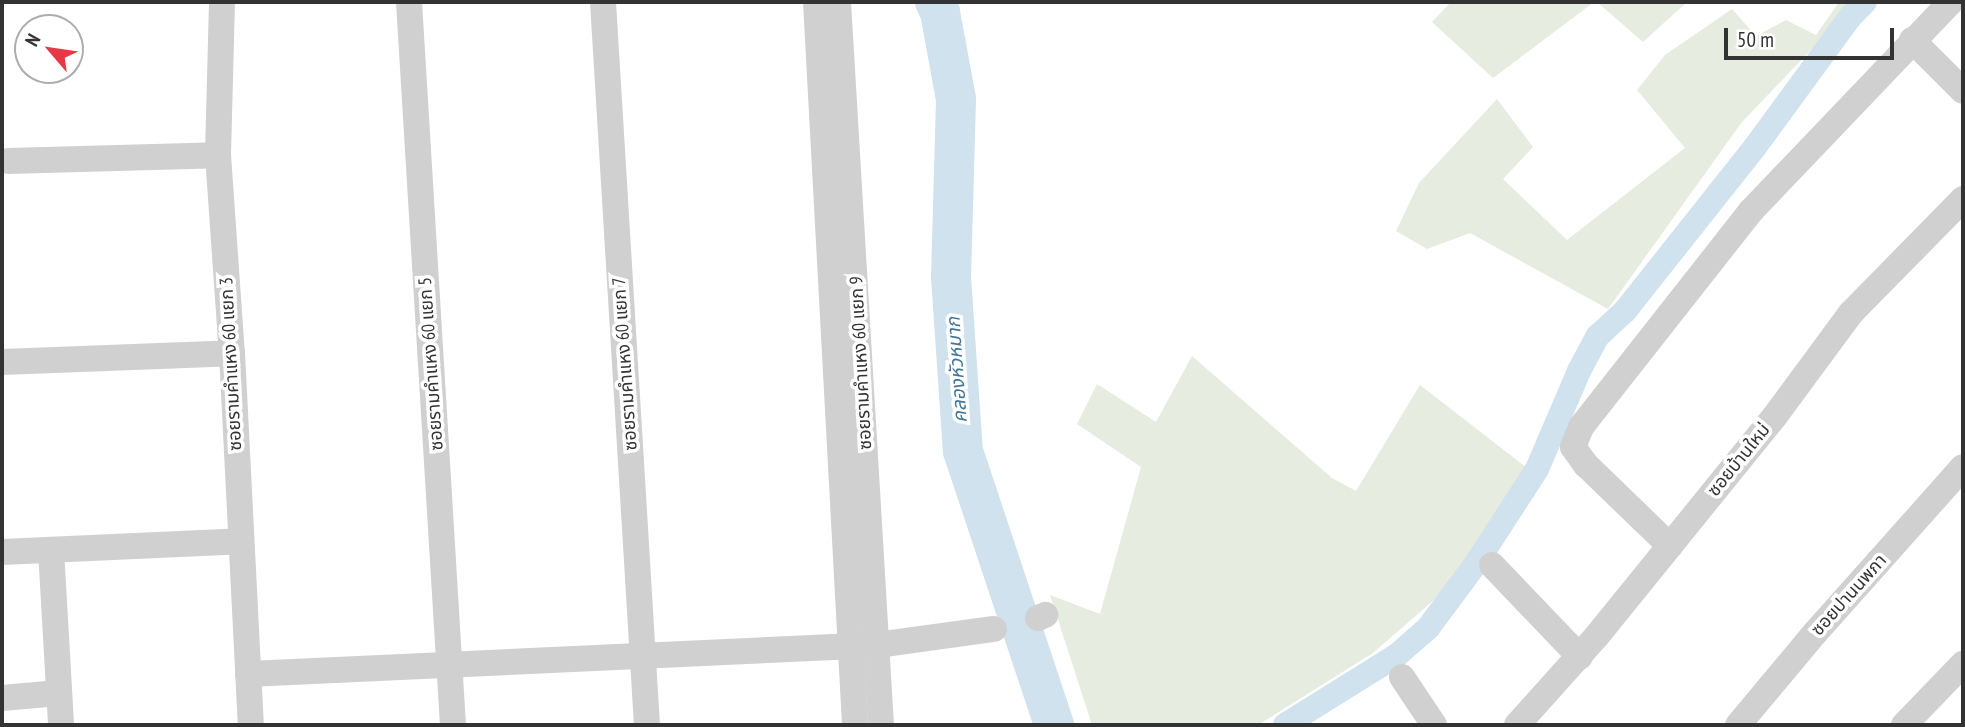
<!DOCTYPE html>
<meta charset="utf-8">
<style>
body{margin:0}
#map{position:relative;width:1965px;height:727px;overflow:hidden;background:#fff;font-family:"PT Sans Narrow","Noto Sans Thai",sans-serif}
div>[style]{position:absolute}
.green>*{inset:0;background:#e6ecdf}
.canal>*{height:24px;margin:-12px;padding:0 12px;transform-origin:12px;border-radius:12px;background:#cfe2ee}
.river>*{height:40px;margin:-20px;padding:0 20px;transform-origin:20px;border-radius:20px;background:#cfe2ee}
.minor>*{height:26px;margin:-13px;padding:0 13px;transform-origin:13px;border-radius:13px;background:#d0d0d0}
span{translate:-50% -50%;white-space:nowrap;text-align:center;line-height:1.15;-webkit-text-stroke:7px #fff;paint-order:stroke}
.street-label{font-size:18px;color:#333}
.water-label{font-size:19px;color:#3f7597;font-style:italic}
.frame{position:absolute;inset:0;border:4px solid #333;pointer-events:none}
.north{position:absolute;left:14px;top:14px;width:70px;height:70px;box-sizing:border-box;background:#fff;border:2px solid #adadad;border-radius:50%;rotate:299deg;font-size:19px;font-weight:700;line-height:28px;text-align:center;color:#333}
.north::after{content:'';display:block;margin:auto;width:24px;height:32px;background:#e63946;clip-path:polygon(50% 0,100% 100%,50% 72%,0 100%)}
.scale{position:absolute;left:1724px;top:28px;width:170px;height:32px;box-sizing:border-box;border:4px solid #333;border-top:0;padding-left:9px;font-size:21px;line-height:24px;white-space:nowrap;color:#333;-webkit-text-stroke:5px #fff;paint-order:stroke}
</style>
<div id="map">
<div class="green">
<i style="clip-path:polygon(1451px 2px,1594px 2px,1493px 78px,1432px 22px)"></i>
<i style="clip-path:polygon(1597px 2px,1687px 2px,1643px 42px)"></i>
<i style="clip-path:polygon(1839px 2px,1857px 2px,1742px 122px,1608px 309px,1470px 233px,1427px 249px,1396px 231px,1419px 183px,1497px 99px,1533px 147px,1503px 179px,1567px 240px,1685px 148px,1637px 90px,1665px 55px,1732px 9px,1756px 36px,1786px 20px,1816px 35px)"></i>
<i style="clip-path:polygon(1192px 356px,1332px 478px,1356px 491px,1420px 385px,1527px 468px,1443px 592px,1373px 653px,1258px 725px,1092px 725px,1050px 595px,1100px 614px,1141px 467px,1077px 424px,1097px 384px,1156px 422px)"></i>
</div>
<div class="canal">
<i style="left:1285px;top:725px;width:131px;rotate:-31.9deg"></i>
<i style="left:1396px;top:656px;width:43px;rotate:-41.2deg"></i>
<i style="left:1428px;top:628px;width:79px;rotate:-53.3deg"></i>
<i style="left:1475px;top:565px;width:114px;rotate:-57.1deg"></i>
<i style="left:1537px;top:469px;width:107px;rotate:-66.8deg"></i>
<i style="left:1579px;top:371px;width:40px;rotate:-62deg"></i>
<i style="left:1598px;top:336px;width:37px;rotate:-43deg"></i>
<i style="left:1625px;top:311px;width:209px;rotate:-51.6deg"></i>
<i style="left:1755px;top:147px;width:162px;rotate:-53.8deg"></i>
<i style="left:1851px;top:16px;width:20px;rotate:-45deg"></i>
</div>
<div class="river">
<i style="left:935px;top:2px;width:11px;rotate:63deg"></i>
<i style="left:940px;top:12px;width:88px;rotate:79.6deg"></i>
<i style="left:956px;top:99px;width:178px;rotate:91.6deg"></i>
<i style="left:951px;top:277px;width:174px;rotate:86.1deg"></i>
<i style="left:963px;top:451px;width:289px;rotate:71.6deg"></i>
</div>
<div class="minor">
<i style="left:222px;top:2px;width:153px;rotate:91.5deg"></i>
<i style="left:218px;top:155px;width:198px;rotate:86deg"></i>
<i style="left:232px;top:353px;width:372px;rotate:87.1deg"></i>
<i style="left:409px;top:2px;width:724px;rotate:86.52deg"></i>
<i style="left:603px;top:2px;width:724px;rotate:86.52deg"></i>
<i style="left:816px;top:2px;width:724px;rotate:86.91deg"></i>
<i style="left:838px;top:2px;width:724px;rotate:86.6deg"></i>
<i style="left:1912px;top:40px;width:72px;rotate:45deg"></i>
<i style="left:8px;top:161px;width:210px;rotate:-1.6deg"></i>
<i style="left:2px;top:362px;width:230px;rotate:-2.2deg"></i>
<i style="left:1670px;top:546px;width:117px;rotate:-136deg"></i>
<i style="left:1586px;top:465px;width:22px;rotate:-126deg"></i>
<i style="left:1573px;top:447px;width:22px;rotate:-68deg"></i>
<i style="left:1581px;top:427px;width:275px;rotate:-51.8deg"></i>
<i style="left:1751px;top:211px;width:289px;rotate:-46.3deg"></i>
<i style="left:51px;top:550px;width:175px;rotate:86.7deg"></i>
<i style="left:2px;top:552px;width:239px;rotate:-2.6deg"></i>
<i style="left:1492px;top:565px;width:127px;rotate:46.3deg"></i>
<i style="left:1038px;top:618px;width:8px;rotate:-23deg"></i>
<i style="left:248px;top:674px;width:630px;rotate:-2.64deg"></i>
<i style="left:877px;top:645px;width:118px;rotate:-7.8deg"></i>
<i style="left:1402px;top:677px;width:58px;rotate:56.3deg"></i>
<i style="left:2px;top:698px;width:57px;rotate:-5deg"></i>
<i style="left:1517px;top:725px;width:118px;rotate:-48.1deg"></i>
<i style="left:1596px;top:637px;width:284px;rotate:-51deg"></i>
<i style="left:1775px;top:416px;width:128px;rotate:-53.6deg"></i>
<i style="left:1851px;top:313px;width:160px;rotate:-45.5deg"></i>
<i style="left:1738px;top:725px;width:120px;rotate:-50.1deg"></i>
<i style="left:1815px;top:633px;width:222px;rotate:-48.3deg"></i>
<i style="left:1904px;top:725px;width:85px;rotate:-46deg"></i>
</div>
<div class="street-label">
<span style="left:861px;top:363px;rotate:-93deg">ซอยรามคำแหง 60 แยก 9</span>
<span style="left:231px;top:364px;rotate:-93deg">ซอยรามคำแหง 60 แยก 3</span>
<span style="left:431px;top:364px;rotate:-94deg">ซอยรามคำแหง 60 แยก 5</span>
<span style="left:625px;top:364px;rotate:-94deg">ซอยรามคำแหง 60 แยก 7</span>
<span style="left:1739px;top:460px;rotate:-51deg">ซอยบ้านใหม่</span>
<span style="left:1849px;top:595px;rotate:-48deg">ซอยปานนพภา</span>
</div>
<div class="water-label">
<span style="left:957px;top:370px;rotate:-94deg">คลองหัวหมาก</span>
</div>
<div class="frame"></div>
<div class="north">N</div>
<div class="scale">50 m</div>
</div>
